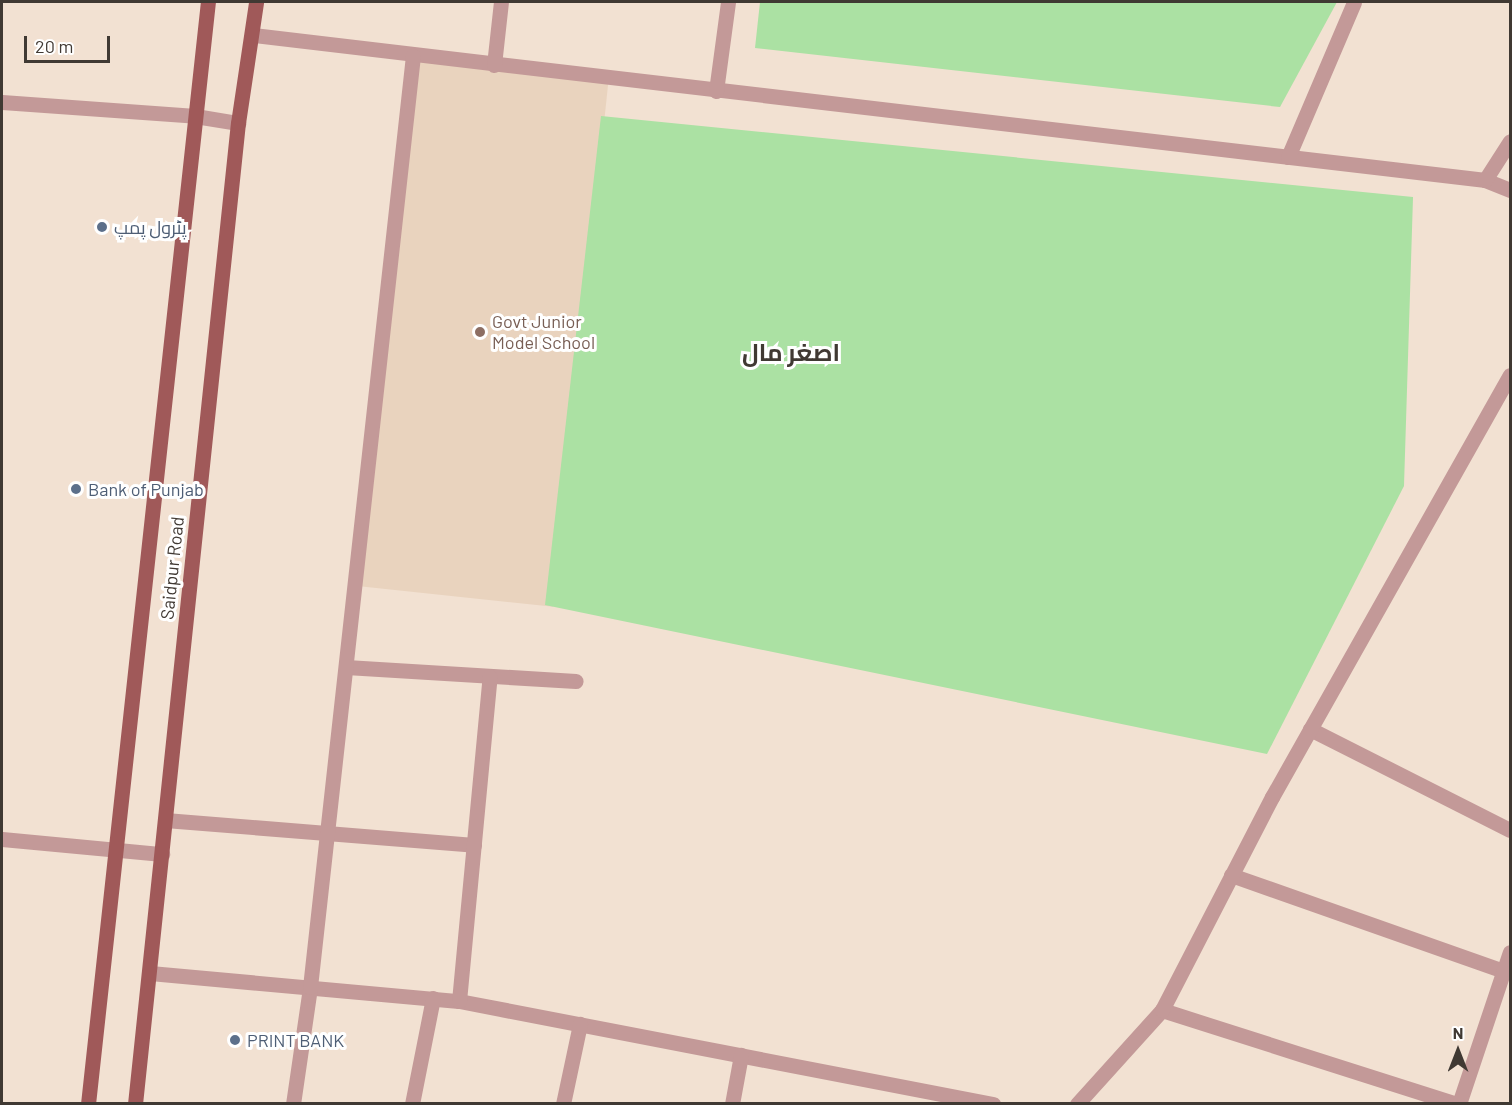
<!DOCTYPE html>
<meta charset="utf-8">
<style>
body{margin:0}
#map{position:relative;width:1512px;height:1105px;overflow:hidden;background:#f2e1d2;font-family:Barlow,Cairo,sans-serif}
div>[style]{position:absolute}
.built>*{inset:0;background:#e9d3be;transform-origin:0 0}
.green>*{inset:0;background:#abe1a3}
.minor>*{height:15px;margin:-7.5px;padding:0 7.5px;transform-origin:7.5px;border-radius:7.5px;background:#c39998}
.major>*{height:15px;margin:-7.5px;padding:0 7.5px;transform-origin:7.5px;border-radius:7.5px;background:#a05959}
.dots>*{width:16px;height:16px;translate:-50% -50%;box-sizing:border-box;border:3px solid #fff;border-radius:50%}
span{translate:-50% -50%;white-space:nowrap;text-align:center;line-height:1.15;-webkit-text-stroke:6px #fff;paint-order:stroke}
.service-label{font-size:18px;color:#4e5e75}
.left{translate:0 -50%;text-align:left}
.education-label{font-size:18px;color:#785e54}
.street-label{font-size:18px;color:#403933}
.district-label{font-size:24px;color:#403933;font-weight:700}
.frame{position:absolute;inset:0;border:3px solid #403933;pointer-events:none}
.north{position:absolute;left:1428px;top:1021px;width:60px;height:60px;-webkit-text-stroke:4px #fff;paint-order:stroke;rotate:0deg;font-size:16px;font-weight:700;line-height:24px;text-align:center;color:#403933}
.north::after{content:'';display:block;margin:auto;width:21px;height:27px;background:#403933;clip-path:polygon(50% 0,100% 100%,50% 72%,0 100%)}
.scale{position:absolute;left:24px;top:36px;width:86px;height:27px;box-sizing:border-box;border:3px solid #403933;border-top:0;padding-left:8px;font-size:18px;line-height:21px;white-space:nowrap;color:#403933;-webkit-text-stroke:4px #fff;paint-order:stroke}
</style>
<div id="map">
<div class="built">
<i style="left:413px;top:56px;width:197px;height:533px;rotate:6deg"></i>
</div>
<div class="green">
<i style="clip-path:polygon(760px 2px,1337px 2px,1280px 107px,755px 48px)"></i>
<i style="clip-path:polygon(601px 116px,1413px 197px,1404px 486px,1267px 754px,545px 605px)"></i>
</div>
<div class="minor">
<i style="left:253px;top:35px;width:1241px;rotate:6.71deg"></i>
<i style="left:1485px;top:180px;width:27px;rotate:22deg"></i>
<i style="left:494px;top:65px;width:63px;rotate:-83.7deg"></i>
<i style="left:716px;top:91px;width:90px;rotate:-82.3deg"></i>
<i style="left:2px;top:102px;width:194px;rotate:4.1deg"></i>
<i style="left:195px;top:116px;width:44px;rotate:9.2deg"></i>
<i style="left:1288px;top:157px;width:168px;rotate:-66.9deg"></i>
<i style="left:1485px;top:180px;width:46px;rotate:-57.3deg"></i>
<i style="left:346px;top:667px;width:230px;rotate:3.5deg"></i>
<i style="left:1310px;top:729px;width:224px;rotate:26.8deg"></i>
<i style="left:165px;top:820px;width:310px;rotate:4.6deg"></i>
<i style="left:2px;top:839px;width:161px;rotate:5.4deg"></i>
<i style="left:1231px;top:875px;width:289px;rotate:19.4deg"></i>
<i style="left:150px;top:973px;width:310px;rotate:5.2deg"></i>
<i style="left:459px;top:1001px;width:544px;rotate:10.92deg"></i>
<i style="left:459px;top:1001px;width:326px;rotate:-84.6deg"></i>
<i style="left:1162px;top:1010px;width:310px;rotate:17.7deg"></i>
<i style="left:293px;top:1104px;width:118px;rotate:-81.7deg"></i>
<i style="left:310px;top:987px;width:937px;rotate:-83.69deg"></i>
<i style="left:412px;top:1104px;width:108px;rotate:-78.8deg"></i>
<i style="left:563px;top:1104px;width:82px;rotate:-78deg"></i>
<i style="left:732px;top:1104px;width:50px;rotate:-79.6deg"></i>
<i style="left:1077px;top:1104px;width:127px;rotate:-47.9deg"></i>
<i style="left:1162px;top:1010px;width:240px;rotate:-62.7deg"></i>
<i style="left:1272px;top:797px;width:484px;rotate:-60.6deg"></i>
<i style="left:1459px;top:1104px;width:160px;rotate:-71.5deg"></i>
</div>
<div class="major">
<i style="left:88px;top:1104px;width:1109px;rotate:-83.79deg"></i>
<i style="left:135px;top:1104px;width:986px;rotate:-84.01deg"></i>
<i style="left:238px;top:123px;width:122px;rotate:-81.5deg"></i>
</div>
<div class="dots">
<i style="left:102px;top:227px;background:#5c6f8a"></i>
<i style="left:480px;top:332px;background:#8d6e63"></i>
<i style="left:76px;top:489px;background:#5c6f8a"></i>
<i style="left:235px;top:1040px;background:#5c6f8a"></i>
</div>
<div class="service-label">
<span class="left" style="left:114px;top:227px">پٹرول پمپ</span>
<span class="left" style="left:88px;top:489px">Bank of Punjab</span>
<span class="left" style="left:247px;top:1040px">PRINT BANK</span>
</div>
<div class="education-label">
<span class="left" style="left:492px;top:332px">Govt Junior<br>Model School</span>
</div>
<div class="street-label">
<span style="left:172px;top:568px;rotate:-84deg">Saidpur Road</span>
</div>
<div class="district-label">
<span style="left:791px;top:352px">اصغر مال</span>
</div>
<div class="frame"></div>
<div class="north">N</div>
<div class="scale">20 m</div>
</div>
